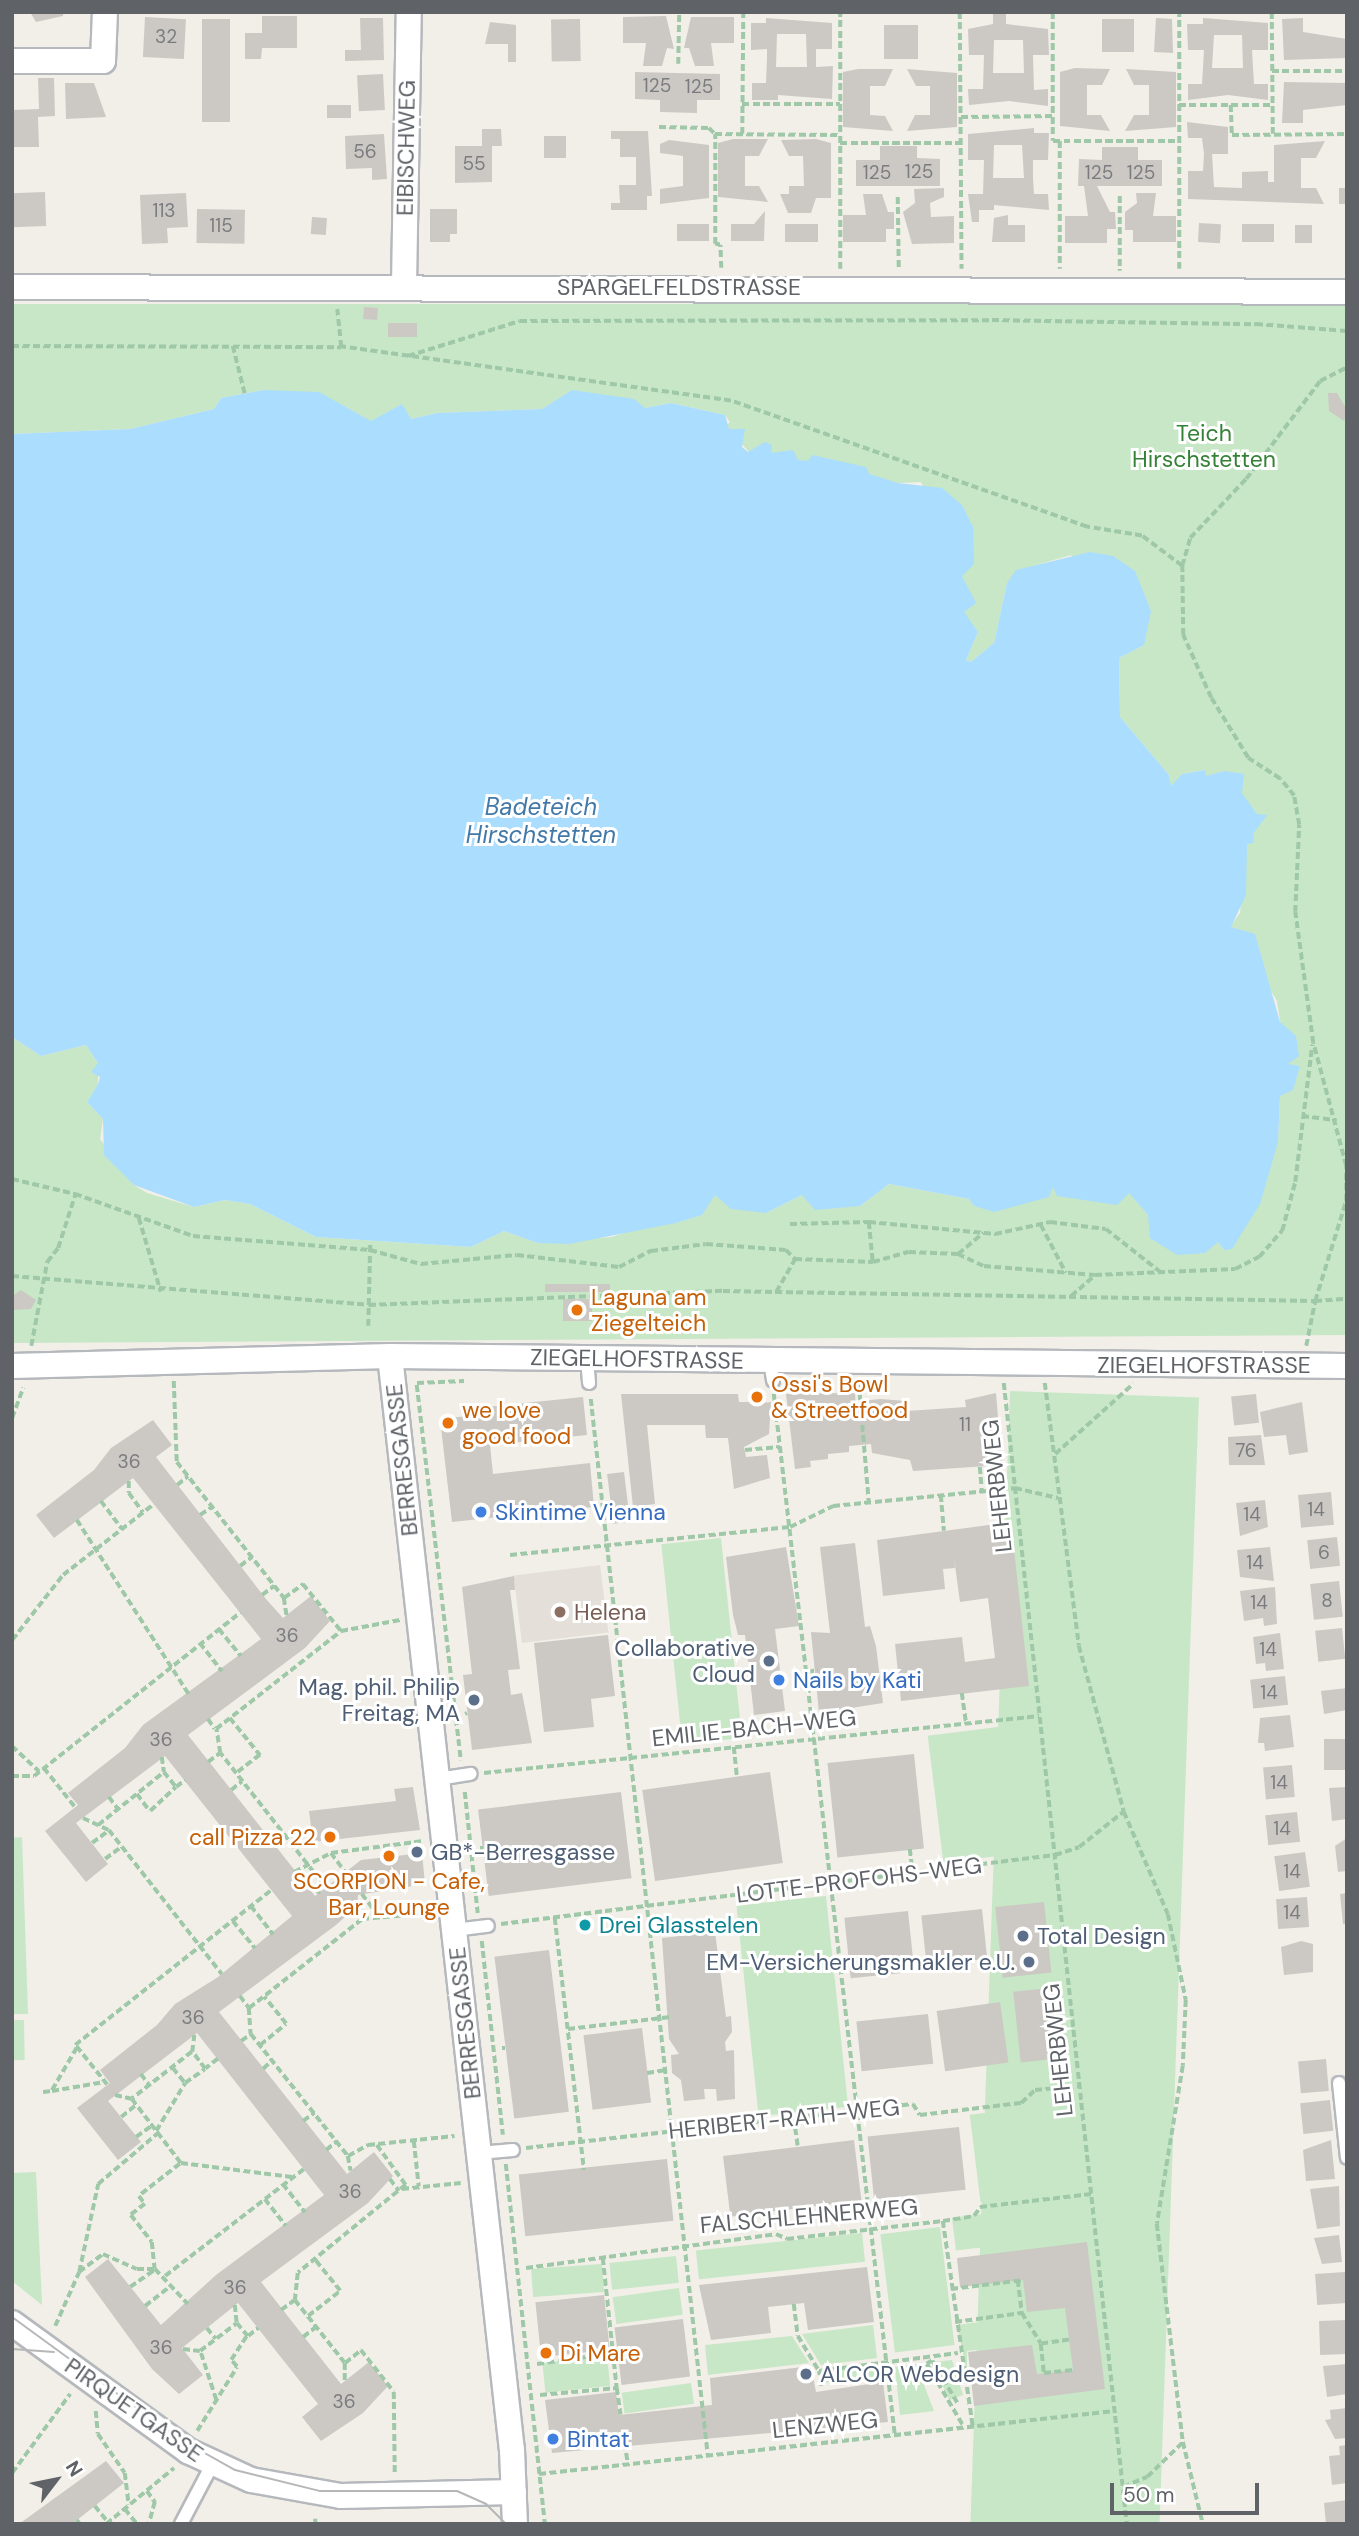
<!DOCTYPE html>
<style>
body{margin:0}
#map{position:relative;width:1359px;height:2536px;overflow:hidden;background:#f1efe8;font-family:"DM Sans",sans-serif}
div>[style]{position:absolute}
.education>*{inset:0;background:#e4e0d9;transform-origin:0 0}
.green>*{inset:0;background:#c7e7c6;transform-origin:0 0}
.water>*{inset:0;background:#abddfe}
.building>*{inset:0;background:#ccc9c5;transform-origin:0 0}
.path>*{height:3.5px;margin-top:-1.75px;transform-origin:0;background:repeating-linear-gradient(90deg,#9fc8a8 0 7px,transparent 0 10.5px)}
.roads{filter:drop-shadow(2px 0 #b5b8bc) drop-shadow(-2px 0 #b5b8bc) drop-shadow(0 2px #b5b8bc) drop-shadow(0 -2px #b5b8bc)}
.service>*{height:12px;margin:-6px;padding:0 6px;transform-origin:6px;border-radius:6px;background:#fff}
.minor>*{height:24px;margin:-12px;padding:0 12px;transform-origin:12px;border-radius:12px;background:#fff}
.tram>*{height:2px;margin:-1px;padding:0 1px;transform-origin:1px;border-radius:1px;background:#b6b7b8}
.dots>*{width:19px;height:19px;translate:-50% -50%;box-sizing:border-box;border:4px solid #fff;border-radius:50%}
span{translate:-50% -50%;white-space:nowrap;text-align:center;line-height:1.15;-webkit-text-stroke:6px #fff;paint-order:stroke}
.number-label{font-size:19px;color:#7a7c7f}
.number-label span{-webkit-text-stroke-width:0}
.street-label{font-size:23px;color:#5f6368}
.park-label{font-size:23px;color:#358136}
.food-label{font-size:23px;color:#c56008}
.left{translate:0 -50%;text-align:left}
.right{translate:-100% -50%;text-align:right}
.shop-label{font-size:23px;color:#366cbe}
.education-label{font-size:23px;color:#785e54}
.service-label{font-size:23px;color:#4e5e75}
.culture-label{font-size:23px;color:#0d838f}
.water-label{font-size:24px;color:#4379a8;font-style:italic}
.frame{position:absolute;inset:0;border:14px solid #5f6368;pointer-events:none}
.north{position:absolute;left:21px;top:2445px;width:70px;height:70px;-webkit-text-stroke:5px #fff;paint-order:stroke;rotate:58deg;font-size:19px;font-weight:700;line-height:28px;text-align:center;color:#5f6368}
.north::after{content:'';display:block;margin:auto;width:24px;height:32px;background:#5f6368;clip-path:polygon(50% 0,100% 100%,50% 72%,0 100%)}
.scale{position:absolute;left:1110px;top:2483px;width:149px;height:32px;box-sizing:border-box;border:4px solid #5f6368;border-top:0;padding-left:9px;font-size:21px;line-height:24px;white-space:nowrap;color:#5f6368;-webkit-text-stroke:5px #fff;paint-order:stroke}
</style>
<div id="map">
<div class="education">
<i style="left:600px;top:1565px;width:68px;height:87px;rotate:83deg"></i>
</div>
<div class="green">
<i style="clip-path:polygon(12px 304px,1347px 304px,1347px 1335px,12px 1343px,12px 1037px,41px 1056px,86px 1045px,98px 1063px,98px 1084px,87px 1102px,103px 1119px,100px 1139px,134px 1185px,147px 1193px,194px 1207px,225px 1200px,250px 1204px,316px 1237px,471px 1247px,504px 1231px,538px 1243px,612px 1237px,650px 1224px,676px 1223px,701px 1215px,715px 1194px,766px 1213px,802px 1195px,860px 1206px,889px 1184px,969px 1199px,1053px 1186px,1129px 1192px,1148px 1215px,1218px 1242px,1224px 1250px,1278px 1142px,1280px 1096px,1300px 1066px,1287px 1065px,1277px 1001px,1263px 977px,1255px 935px,1230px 927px,1240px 913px,1247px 844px,1257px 814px,1224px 771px,1205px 777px,1205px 770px,1182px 774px,1171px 787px,1169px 775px,1120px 717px,1119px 658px,1144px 645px,1071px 555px,1033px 566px,1007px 583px,994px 643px,971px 662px,966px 660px,978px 632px,963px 612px,962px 576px,921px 482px,898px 483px,797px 460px,771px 453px,771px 445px,749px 452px,726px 426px,730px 422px,725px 415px,671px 403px,645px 408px,573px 390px,542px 409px,437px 413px,411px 419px,401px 405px,371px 422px,346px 407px,264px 390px,221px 398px,214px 409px,130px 429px,12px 434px)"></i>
<i style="left:1010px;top:1391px;width:189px;height:1139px;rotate:2deg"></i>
<i style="left:721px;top:1538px;width:201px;height:60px;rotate:84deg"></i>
<i style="left:1031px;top:1723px;width:128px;height:104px;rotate:83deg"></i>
<i style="clip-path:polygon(22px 1837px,28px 2014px,12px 2014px,12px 1838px)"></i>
<i style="left:826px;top:1896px;width:212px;height:90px;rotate:84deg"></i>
<i style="left:24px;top:2020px;width:40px;height:12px;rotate:89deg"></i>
<i style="left:1074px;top:2102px;width:88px;height:105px;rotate:83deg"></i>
<i style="clip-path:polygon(36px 2172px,42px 2305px,12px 2281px,12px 2173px)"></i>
<i style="left:1081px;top:2202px;width:33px;height:130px;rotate:83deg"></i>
<i style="left:940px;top:2227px;width:119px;height:60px;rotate:83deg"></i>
<i style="left:862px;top:2233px;width:29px;height:167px;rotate:84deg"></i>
<i style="left:676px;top:2256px;width:27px;height:67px;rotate:84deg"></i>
<i style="left:602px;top:2264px;width:28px;height:71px;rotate:86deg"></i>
<i style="left:679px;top:2288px;width:27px;height:67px;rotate:82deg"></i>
<i style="clip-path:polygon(1063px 2310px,1067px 2338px,1044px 2341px,1028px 2314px)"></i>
<i style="clip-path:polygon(1016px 2317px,1032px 2343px,967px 2351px,967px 2372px,957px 2325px)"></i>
<i style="clip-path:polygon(873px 2325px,877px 2358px,821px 2365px,802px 2334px)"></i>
<i style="clip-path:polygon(792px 2336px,809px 2363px,708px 2375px,705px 2345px)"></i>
<i style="left:607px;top:2356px;width:30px;height:65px;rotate:84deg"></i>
<i style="clip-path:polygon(952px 2360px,963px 2395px,949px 2400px,933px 2362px)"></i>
<i style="clip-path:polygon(916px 2364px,934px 2411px,900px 2415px,895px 2367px)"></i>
<i style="left:880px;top:2366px;width:12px;height:59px;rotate:85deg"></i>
<i style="left:691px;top:2383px;width:21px;height:70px;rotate:82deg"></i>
</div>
<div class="water">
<i style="clip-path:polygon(264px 390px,319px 392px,371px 421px,402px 404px,411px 419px,437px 413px,542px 409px,572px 390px,634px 399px,645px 408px,671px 403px,725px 415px,729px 429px,745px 429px,742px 447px,748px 452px,765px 442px,772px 445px,771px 453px,793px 450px,798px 460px,808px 461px,812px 455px,866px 467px,869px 474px,898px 483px,942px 488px,962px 505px,973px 527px,974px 564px,962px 576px,976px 603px,964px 612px,978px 632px,966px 660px,971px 662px,994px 643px,1007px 583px,1016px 570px,1090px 552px,1113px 556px,1135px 571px,1151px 611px,1144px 645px,1119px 658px,1120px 717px,1169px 775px,1171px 786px,1182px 774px,1205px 770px,1206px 776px,1224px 771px,1244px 774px,1242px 793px,1257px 814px,1267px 815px,1253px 834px,1254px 843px,1247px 844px,1246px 895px,1231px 927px,1255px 934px,1280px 1022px,1296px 1036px,1299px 1056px,1288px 1064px,1300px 1066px,1293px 1090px,1280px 1096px,1278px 1142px,1260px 1204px,1232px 1249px,1224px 1250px,1218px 1242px,1205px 1253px,1177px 1255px,1150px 1238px,1148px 1215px,1129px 1193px,1117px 1205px,1057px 1196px,1053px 1187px,1049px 1197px,994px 1212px,974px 1206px,969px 1199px,889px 1184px,860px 1206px,815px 1210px,802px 1195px,766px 1213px,731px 1209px,715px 1195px,702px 1215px,676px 1223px,569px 1244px,538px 1243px,504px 1231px,471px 1247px,316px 1237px,250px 1204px,225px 1200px,194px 1207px,134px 1185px,104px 1155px,103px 1119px,87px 1102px,98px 1084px,100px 1077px,91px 1072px,98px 1063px,86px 1045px,41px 1056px,12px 1037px,12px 434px,130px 429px,214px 409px,221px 398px)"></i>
</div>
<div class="building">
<i style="clip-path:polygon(30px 12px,63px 12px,63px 16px,36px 22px)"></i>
<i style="clip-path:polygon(evenodd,993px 12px,1006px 12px,1006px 24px,1048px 29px,1049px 55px,1033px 55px,1034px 90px,1048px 89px,1048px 106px,1009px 101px,969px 105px,968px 89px,983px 89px,984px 55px,969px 55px,968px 29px,993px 24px,993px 12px,994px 40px,1023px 40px,1024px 73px,993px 73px,994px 40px)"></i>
<i style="clip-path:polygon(262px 16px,297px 16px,297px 48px,262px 48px,261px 59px,245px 59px,245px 33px,262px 33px)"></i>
<i style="clip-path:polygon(666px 16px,674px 49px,667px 48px,662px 66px,643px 66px,646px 43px,623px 43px,623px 17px)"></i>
<i style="left:145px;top:17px;width:41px;height:40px;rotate:3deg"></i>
<i style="clip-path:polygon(691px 17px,734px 17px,734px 43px,711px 43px,714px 66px,695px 66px,689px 48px,684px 48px)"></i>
<i style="clip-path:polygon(360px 18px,383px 18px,384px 60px,345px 61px,345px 50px,361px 50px)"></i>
<i style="clip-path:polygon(evenodd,766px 18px,832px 23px,832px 49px,816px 49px,816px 67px,833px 66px,832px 99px,778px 95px,778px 100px,752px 100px,752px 83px,766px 83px,767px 58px,767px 49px,751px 50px,751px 23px,766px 23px,766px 18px,777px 34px,806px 34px,807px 67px,776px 67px,777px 34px)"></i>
<i style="clip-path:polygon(1156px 18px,1172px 19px,1173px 53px,1154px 52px)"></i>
<i style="clip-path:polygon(evenodd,1203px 18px,1268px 23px,1268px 50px,1252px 50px,1254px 84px,1268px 84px,1268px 100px,1228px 95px,1188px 100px,1188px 84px,1202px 84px,1204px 50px,1188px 50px,1187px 24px,1203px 24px,1203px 18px,1214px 35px,1242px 35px,1243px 68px,1212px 68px,1214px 35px)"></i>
<i style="clip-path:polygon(1303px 18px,1303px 32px,1347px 39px,1347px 58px,1284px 60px,1282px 19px)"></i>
<i style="left:202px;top:19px;width:28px;height:103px"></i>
<i style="left:580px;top:19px;width:42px;height:29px;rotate:89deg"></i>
<i style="left:1102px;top:19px;width:32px;height:33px"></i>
<i style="clip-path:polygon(490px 22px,516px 25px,516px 62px,508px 62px,508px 44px,485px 44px)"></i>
<i style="left:884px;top:25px;width:34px;height:34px"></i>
<i style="clip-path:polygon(1075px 68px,1110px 69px,1102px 85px,1087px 85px,1087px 115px,1101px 115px,1110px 131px,1060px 126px,1060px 72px)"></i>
<i style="clip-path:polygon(858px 69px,893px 69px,885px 86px,870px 86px,870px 115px,885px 116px,893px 131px,843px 127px,843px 72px)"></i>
<i style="clip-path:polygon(907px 69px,957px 73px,957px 127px,907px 131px,915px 115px,930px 115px,930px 86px,916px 86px)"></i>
<i style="clip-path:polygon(1126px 69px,1176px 72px,1176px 127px,1125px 131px,1134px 115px,1149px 115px,1149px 85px,1134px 85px)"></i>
<i style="clip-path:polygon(635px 72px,720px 74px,720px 100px,697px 100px,697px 113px,660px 112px,660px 100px,635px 99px)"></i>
<i style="left:383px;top:74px;width:36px;height:26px;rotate:87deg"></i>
<i style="clip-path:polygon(38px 78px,54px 78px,55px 116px,38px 117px,39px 147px,12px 147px,12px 110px,39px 109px)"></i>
<i style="clip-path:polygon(1284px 82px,1347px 83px,1347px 105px,1303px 110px,1303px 123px,1282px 123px)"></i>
<i style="clip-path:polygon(65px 83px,94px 83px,106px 117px,66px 119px)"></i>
<i style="left:351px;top:105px;width:13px;height:24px;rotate:90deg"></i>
<i style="clip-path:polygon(1187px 122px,1228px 127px,1228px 154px,1212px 154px,1214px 187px,1242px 188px,1242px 172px,1268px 171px,1268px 182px,1274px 182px,1274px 145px,1325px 141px,1316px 158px,1301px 158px,1301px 188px,1316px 188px,1324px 204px,1188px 199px,1188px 171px,1203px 171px,1204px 154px,1202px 138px,1188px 138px)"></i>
<i style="clip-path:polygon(evenodd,1034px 128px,1034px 133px,1049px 133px,1048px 160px,1033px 160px,1033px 178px,1034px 194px,1048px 194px,1049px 210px,994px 205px,994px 210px,979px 210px,979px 222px,972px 222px,968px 194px,983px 194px,984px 160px,968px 160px,968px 134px,1034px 128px,994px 145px,1022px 145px,1024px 178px,993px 178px,994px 145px)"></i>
<i style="clip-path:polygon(482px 129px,501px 129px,502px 146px,492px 146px,492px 182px,455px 183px,455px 146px,482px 146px)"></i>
<i style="clip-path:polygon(611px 131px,648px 131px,652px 196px,647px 196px,647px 210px,611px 210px,611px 203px,620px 203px,619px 185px,636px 185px,636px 157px,620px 157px,620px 139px,611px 139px)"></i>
<i style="clip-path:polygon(384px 134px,387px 179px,372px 180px,372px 168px,346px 169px,345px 136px)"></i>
<i style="left:544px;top:136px;width:22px;height:22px"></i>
<i style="clip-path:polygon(733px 139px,768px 139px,759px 156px,745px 156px,745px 186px,759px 186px,768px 202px,718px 197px,718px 143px)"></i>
<i style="clip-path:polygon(816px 139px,831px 143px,831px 198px,816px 198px,811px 213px,788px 213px,780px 194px,789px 194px,789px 186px,804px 186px,803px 156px,789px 156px,781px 140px)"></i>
<i style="clip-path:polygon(669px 140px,709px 145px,709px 198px,660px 204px,660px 189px,683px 186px,683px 156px,660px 153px,660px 144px)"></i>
<i style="clip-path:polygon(880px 146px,917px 146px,917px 158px,940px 159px,940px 186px,856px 186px,856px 160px,880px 160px)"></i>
<i style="clip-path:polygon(1102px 147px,1138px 147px,1138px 160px,1162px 160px,1162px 186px,1097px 186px,1110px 212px,1115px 212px,1116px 229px,1107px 229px,1107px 243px,1065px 243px,1065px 216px,1088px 216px,1084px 186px,1078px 186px,1079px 159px,1102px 160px)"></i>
<i style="clip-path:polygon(944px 188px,944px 197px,930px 203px,931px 217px,954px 216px,954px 243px,912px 244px,903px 212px,915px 203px,914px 189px)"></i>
<i style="left:1339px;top:188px;width:8px;height:16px"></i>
<i style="left:45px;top:192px;width:34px;height:33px;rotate:88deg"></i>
<i style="clip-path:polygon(186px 193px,188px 227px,167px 228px,168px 243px,142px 244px,140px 195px)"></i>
<i style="clip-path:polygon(1136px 193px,1156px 193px,1153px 216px,1176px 216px,1176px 242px,1133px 242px,1133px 230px,1125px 230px,1125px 212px,1137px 203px)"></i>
<i style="clip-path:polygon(863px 194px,882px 194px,888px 212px,894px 212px,894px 229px,886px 229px,886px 242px,843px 242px,843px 215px,866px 215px)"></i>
<i style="left:197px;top:209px;width:48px;height:34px;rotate:1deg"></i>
<i style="clip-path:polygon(430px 209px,457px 209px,457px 234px,450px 234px,450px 242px,430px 242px)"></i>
<i style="clip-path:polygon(765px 211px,764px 241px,731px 241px,731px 224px,754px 224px)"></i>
<i style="clip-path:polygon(1008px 215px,1008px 225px,1025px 225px,1025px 242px,992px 242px,994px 218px)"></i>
<i style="left:312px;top:217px;width:15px;height:17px;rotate:4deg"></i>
<i style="left:1199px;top:223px;width:22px;height:19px;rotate:3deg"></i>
<i style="left:677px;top:224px;width:32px;height:17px"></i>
<i style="left:785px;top:224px;width:33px;height:18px"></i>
<i style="left:1242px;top:224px;width:32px;height:18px"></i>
<i style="left:1295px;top:225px;width:17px;height:18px"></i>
<i style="left:364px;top:307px;width:14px;height:12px;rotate:4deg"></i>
<i style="left:417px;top:323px;width:14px;height:29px;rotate:90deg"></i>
<i style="clip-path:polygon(1328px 393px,1337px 393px,1347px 410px,1344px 421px,1329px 411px)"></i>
<i style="left:545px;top:1284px;width:65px;height:8px"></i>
<i style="clip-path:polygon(21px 1290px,36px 1300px,31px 1309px,12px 1310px,12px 1296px)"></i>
<i style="left:563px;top:1299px;width:29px;height:22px"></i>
<i style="clip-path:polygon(855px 1393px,856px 1410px,861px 1410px,861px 1401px,880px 1399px,906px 1401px,907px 1411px,966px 1407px,965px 1400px,996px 1393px,1002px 1465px,913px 1471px,910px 1460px,872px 1453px,871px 1444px,849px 1446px,849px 1452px,828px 1454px,828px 1459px,810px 1461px,811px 1467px,795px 1469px,786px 1394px)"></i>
<i style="clip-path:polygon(621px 1394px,738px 1394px,739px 1402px,749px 1402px,748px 1394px,760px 1394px,761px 1403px,771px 1402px,769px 1434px,744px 1447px,746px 1457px,767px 1455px,770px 1478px,734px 1489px,728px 1438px,706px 1438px,705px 1425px,647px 1425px,655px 1504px,633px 1507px)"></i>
<i style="left:1256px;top:1394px;width:29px;height:25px;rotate:84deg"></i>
<i style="clip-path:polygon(583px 1397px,587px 1435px,490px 1445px,493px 1474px,590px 1463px,594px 1507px,452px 1522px,440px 1419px,486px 1414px,486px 1407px)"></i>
<i style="clip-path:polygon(1302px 1402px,1308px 1452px,1289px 1455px,1286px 1435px,1264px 1437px,1260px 1412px)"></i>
<i style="clip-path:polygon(153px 1420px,172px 1445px,156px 1457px,266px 1599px,283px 1618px,311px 1596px,330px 1621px,305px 1648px,188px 1735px,315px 1896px,361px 1860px,422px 1853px,425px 1884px,358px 1895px,357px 1906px,336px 1925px,219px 2012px,347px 2174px,374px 2152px,393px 2176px,368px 2203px,261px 2282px,341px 2384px,369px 2362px,388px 2386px,363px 2413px,321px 2441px,302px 2417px,318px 2404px,238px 2303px,182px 2348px,203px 2375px,179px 2394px,152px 2369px,85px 2277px,108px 2259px,161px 2325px,216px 2275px,324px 2195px,197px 2033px,108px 2101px,141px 2142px,118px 2160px,77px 2108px,110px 2083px,100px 2070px,157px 2025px,175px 2004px,218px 1977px,292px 1916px,165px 1756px,76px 1823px,108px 1864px,86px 1882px,45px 1831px,78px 1805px,68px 1793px,125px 1748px,143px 1725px,261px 1639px,133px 1478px,54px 1538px,36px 1515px,94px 1470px,111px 1448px)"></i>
<i style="clip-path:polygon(1261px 1435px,1265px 1465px,1229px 1465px,1228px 1437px)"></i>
<i style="left:624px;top:1472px;width:50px;height:17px;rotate:83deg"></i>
<i style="left:1331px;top:1492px;width:33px;height:33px;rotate:85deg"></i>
<i style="clip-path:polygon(1265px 1500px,1268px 1527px,1240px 1536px,1236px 1503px)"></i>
<i style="clip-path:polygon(1011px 1522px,1029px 1686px,901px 1701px,895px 1644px,962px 1637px,965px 1662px,995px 1658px,988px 1598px,960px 1602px,954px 1558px,955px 1568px,943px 1569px,945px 1589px,883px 1596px,877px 1540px)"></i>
<i style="left:1337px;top:1537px;width:29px;height:30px;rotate:84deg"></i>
<i style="clip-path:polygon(855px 1543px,865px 1627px,870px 1626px,876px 1646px,883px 1703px,819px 1713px,811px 1632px,830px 1633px,820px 1547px)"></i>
<i style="clip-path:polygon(786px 1547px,799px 1626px,775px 1629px,785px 1711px,754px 1715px,745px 1635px,738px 1635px,733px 1615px,726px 1557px)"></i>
<i style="clip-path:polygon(1270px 1547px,1274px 1581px,1240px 1577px,1237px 1550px)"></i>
<i style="clip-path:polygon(514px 1576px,515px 1590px,510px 1590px,520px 1669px,508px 1670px,511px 1695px,522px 1693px,532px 1743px,472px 1750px,463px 1675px,472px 1674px,462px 1587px)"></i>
<i style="left:1339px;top:1581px;width:36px;height:29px;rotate:84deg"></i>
<i style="clip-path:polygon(1275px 1587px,1277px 1624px,1264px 1626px,1263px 1618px,1244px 1621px,1240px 1591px)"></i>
<i style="left:1342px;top:1628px;width:31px;height:27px;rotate:84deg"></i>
<i style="clip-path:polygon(1280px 1633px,1284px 1669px,1266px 1671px,1265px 1663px,1256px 1664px,1253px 1637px)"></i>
<i style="clip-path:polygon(608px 1635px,615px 1696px,591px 1699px,594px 1727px,544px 1732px,534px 1643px)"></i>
<i style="left:1285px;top:1676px;width:29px;height:35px;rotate:84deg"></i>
<i style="clip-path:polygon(1347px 1688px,1347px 1710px,1324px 1714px,1321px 1691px)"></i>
<i style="clip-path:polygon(1290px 1715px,1294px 1747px,1265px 1751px,1264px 1743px,1258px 1743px,1260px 1718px)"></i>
<i style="left:1347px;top:1739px;width:31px;height:23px;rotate:90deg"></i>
<i style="left:914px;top:1754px;width:95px;height:87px;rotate:84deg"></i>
<i style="left:1292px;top:1765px;width:32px;height:29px;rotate:85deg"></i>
<i style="left:770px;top:1772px;width:92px;height:129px;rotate:82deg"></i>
<i style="clip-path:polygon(413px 1787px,420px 1830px,313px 1842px,309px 1811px,396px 1801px,394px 1789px)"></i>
<i style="clip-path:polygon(1347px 1787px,1347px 1819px,1332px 1821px,1329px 1788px)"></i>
<i style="left:621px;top:1792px;width:87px;height:144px;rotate:83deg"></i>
<i style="left:1297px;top:1812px;width:30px;height:32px;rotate:84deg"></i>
<i style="clip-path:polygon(1347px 1838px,1347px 1871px,1338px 1872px,1335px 1846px)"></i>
<i style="left:1305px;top:1852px;width:35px;height:31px;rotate:82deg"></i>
<i style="clip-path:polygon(1347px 1893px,1347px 1924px,1343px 1924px,1340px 1894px)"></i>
<i style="left:1307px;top:1897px;width:30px;height:31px;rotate:86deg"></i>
<i style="left:1044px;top:1902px;width:71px;height:49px;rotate:84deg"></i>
<i style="left:982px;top:1909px;width:50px;height:61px;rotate:84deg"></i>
<i style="left:908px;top:1911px;width:61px;height:64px;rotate:84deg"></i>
<i style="clip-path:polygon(715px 1932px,726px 2017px,731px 2016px,732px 2032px,725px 2042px,726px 2051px,734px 2050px,735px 2099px,717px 2101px,716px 2089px,704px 2089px,705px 2099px,684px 2101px,681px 2080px,672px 2073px,671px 2055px,679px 2054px,669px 2039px,662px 1938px)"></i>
<i style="clip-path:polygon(1301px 1941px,1313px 1944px,1313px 1972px,1284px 1975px,1281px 1947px)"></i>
<i style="left:549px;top:1950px;width:163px;height:55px;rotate:83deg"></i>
<i style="left:1059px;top:1987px;width:71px;height:46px;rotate:84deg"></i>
<i style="left:1000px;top:2002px;width:61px;height:64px;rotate:82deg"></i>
<i style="left:928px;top:2014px;width:50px;height:72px;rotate:84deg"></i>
<i style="left:642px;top:2028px;width:75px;height:59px;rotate:83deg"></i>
<i style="left:1326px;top:2059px;width:32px;height:28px;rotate:85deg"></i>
<i style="left:1330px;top:2100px;width:31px;height:30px;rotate:84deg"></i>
<i style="left:959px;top:2127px;width:63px;height:92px;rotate:84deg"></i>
<i style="left:854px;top:2140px;width:61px;height:132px;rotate:83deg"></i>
<i style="clip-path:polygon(1331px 2140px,1335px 2179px,1306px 2181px,1303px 2150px)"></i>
<i style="left:667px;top:2159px;width:62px;height:149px;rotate:84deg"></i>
<i style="clip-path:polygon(1339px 2186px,1340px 2226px,1317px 2229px,1310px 2189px)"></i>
<i style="clip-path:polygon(1339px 2235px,1342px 2262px,1322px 2264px,1314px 2238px)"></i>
<i style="clip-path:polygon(1087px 2242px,1105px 2389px,974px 2406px,968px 2352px,1032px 2345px,1037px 2374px,1073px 2370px,1065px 2308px,1027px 2312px,1023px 2280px,960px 2287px,957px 2258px)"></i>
<i style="clip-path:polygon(867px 2267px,874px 2322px,808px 2330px,804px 2303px,768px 2307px,771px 2333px,711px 2340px,699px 2285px)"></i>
<i style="left:1345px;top:2272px;width:31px;height:30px;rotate:86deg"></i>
<i style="left:604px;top:2295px;width:55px;height:69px;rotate:84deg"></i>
<i style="left:683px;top:2319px;width:58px;height:69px;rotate:83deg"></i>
<i style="left:1346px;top:2320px;width:34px;height:27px;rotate:88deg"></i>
<i style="clip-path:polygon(1347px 2364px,1347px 2394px,1327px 2397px,1323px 2366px)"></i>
<i style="clip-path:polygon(811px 2366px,816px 2392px,883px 2382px,888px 2422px,552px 2453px,545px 2400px,616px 2392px,619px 2415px,712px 2405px,710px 2378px)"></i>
<i style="clip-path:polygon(1347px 2408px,1347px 2438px,1335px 2439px,1325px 2420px,1331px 2419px,1330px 2410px)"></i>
<i style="clip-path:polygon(1347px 2445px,1347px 2483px,1332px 2485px,1329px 2456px,1340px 2455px,1339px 2446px)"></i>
<i style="clip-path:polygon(106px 2461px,124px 2483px,72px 2524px,19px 2524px)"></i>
<i style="clip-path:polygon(1347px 2500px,1347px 2524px,1326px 2524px,1324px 2503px)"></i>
</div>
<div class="path">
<i style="left:960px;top:12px;width:257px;rotate:89.6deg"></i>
<i style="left:1053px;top:12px;width:129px;rotate:90deg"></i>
<i style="left:1053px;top:141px;width:126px"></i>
<i style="left:1272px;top:12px;width:122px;rotate:89.5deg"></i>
<i style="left:678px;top:64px;width:52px;rotate:-88.9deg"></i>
<i style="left:1272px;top:71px;width:75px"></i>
<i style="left:742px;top:104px;width:98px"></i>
<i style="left:1179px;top:105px;width:92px"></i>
<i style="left:1231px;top:105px;width:30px;rotate:88deg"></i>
<i style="left:1232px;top:135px;width:115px;rotate:-0.5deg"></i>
<i style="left:961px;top:117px;width:92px;rotate:-0.6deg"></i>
<i style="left:659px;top:127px;width:50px;rotate:1.1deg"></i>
<i style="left:709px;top:128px;width:8px;rotate:45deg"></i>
<i style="left:742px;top:134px;width:122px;rotate:-89.5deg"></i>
<i style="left:1060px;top:141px;width:128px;rotate:90deg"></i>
<i style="left:840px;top:143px;width:121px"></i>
<i style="left:1120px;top:196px;width:75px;rotate:90deg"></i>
<i style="left:898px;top:197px;width:71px;rotate:89.2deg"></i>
<i style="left:721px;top:268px;width:23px;rotate:-92deg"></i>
<i style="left:720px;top:245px;width:5px;rotate:-169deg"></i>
<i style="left:715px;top:244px;width:110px;rotate:-90deg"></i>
<i style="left:715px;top:134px;width:125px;rotate:0.5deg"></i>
<i style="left:840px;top:269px;width:257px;rotate:-90deg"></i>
<i style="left:1179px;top:269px;width:257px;rotate:-90deg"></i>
<i style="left:12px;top:346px;width:329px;rotate:0.2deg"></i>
<i style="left:233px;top:346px;width:49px;rotate:76deg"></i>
<i style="left:408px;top:356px;width:117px;rotate:-17.4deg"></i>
<i style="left:520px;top:321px;width:472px;rotate:-0.1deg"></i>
<i style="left:992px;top:320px;width:264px;rotate:0.9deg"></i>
<i style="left:1256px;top:324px;width:91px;rotate:4.4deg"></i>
<i style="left:1182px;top:566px;width:29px;rotate:-74deg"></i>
<i style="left:1190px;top:538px;width:81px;rotate:-46.5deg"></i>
<i style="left:1246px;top:479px;width:123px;rotate:-52.9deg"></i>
<i style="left:1320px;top:381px;width:30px;rotate:-27deg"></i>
<i style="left:1302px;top:1116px;width:35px;rotate:7deg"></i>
<i style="left:12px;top:1179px;width:65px;rotate:13.4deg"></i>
<i style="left:75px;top:1194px;width:125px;rotate:19.6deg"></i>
<i style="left:193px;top:1236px;width:178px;rotate:4.5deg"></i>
<i style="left:370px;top:1250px;width:53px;rotate:15.4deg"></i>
<i style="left:421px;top:1264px;width:96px;rotate:-5.4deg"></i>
<i style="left:517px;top:1255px;width:103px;rotate:6.7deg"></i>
<i style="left:619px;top:1267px;width:36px;rotate:-27deg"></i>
<i style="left:651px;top:1251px;width:55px;rotate:-7.3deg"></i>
<i style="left:706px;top:1244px;width:80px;rotate:4.3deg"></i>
<i style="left:786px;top:1250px;width:13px;rotate:45deg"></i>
<i style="left:795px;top:1259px;width:78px;rotate:2.2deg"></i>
<i style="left:873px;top:1262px;width:37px;rotate:-16deg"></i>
<i style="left:909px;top:1252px;width:49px;rotate:2.3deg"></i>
<i style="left:958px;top:1254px;width:29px;rotate:25deg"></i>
<i style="left:984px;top:1266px;width:111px;rotate:4.6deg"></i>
<i style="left:1095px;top:1275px;width:140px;rotate:-2.5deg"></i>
<i style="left:1235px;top:1269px;width:27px;rotate:-27deg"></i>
<i style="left:1259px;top:1257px;width:35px;rotate:-49deg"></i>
<i style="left:1282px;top:1231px;width:51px;rotate:-75.1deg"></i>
<i style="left:1295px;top:1182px;width:138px;rotate:-82.9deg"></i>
<i style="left:139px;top:1218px;width:77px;rotate:73.4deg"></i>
<i style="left:869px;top:1222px;width:40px;rotate:84.3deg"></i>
<i style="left:790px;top:1224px;width:79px;rotate:-1.5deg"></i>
<i style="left:869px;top:1222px;width:127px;rotate:5.4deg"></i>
<i style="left:995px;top:1234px;width:56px;rotate:-12.3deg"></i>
<i style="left:1050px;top:1222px;width:56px;rotate:7.1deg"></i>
<i style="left:1106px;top:1229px;width:73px;rotate:38.3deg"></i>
<i style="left:1041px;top:1225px;width:54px;rotate:62.5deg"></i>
<i style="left:958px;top:1254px;width:33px;rotate:-40deg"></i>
<i style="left:12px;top:1276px;width:358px;rotate:4.6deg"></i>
<i style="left:369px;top:1305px;width:354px;rotate:-2.3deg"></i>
<i style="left:723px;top:1291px;width:592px;rotate:0.97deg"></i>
<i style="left:1315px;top:1301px;width:105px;rotate:-72.8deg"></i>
<i style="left:1346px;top:1201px;width:35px;rotate:-90deg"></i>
<i style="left:1346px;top:1166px;width:127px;rotate:-105deg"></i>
<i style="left:1313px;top:1043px;width:132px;rotate:-97.8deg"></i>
<i style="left:1295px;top:912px;width:87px;rotate:-87.4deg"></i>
<i style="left:1299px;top:825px;width:29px;rotate:-100deg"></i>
<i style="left:1294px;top:796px;width:22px;rotate:-129deg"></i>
<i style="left:1280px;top:779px;width:38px;rotate:-147deg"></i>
<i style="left:1248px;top:758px;width:70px;rotate:-121.7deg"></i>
<i style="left:1211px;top:698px;width:69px;rotate:-114deg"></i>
<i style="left:1183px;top:635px;width:69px;rotate:-90.8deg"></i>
<i style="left:1182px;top:566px;width:50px;rotate:-143.1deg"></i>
<i style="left:1142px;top:536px;width:56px;rotate:-170.7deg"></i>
<i style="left:1087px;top:527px;width:378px;rotate:-160.5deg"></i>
<i style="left:731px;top:401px;width:394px;rotate:-172.1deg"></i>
<i style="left:341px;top:347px;width:38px;rotate:-96deg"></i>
<i style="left:776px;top:1292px;width:38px;rotate:-60deg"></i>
<i style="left:1071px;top:1296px;width:32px;rotate:-41deg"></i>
<i style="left:368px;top:1326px;width:83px;rotate:-88.6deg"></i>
<i style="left:31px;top:1346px;width:86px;rotate:-79.2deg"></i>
<i style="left:47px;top:1262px;width:18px;rotate:-52deg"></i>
<i style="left:58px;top:1248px;width:56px;rotate:-72.2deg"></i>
<i style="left:1306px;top:1346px;width:46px;rotate:-78.7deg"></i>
<i style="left:1315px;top:1301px;width:32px;rotate:-4deg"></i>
<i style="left:174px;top:1381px;width:81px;rotate:87.9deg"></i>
<i style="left:177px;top:1462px;width:173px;rotate:51.8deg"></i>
<i style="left:284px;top:1598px;width:24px;rotate:-36deg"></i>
<i style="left:303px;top:1584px;width:60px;rotate:51deg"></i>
<i style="left:341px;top:1631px;width:60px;rotate:-10.6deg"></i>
<i style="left:417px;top:1383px;width:47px;rotate:-2.4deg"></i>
<i style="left:859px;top:1383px;width:119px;rotate:85.2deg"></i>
<i style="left:1004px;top:1383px;width:1148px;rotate:83.85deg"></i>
<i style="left:1045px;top:1383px;width:265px;rotate:82.6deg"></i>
<i style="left:1079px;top:1646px;width:172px;rotate:74.8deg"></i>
<i style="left:1124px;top:1812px;width:111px;rotate:66.7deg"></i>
<i style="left:1168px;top:1914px;width:88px;rotate:78.2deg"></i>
<i style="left:1186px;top:2000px;width:66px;rotate:92.6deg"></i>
<i style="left:1183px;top:2066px;width:160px;rotate:99.3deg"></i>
<i style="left:1157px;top:2224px;width:220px;rotate:83.2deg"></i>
<i style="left:1183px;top:2442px;width:84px;rotate:76.3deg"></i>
<i style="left:417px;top:1385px;width:378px;rotate:83.3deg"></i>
<i style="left:774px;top:1394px;width:1048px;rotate:83.37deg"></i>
<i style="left:591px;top:1399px;width:1062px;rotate:83.68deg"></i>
<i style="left:12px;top:1418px;width:32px;rotate:-70deg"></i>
<i style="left:745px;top:1450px;width:35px;rotate:-5deg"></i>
<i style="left:1055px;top:1454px;width:105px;rotate:-41.9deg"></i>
<i style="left:980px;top:1467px;width:24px;rotate:85deg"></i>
<i style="left:129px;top:1481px;width:12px;rotate:90deg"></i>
<i style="left:129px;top:1493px;width:24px;rotate:54deg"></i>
<i style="left:177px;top:1485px;width:14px;rotate:-39deg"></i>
<i style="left:941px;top:1495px;width:36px;rotate:85deg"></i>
<i style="left:101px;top:1501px;width:35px;rotate:53deg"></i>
<i style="left:200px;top:1515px;width:14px;rotate:-34deg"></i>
<i style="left:77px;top:1520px;width:209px;rotate:57.3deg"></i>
<i style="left:510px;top:1555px;width:281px;rotate:-5.7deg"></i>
<i style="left:790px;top:1527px;width:48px;rotate:-26deg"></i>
<i style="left:833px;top:1506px;width:183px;rotate:-5.6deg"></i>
<i style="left:1015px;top:1488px;width:44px;rotate:13.1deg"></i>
<i style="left:240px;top:1566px;width:15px;rotate:-37deg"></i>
<i style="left:262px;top:1595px;width:15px;rotate:-37deg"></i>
<i style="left:284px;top:1598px;width:18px;rotate:81deg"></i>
<i style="left:219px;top:1629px;width:35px;rotate:51deg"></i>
<i style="left:12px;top:1640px;width:83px;rotate:-51.9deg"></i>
<i style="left:63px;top:1575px;width:115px;rotate:-38deg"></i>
<i style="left:200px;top:1643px;width:36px;rotate:52deg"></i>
<i style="left:807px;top:1672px;width:11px;rotate:-10deg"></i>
<i style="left:962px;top:1693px;width:30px;rotate:82deg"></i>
<i style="left:465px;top:1714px;width:2px;rotate:-27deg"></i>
<i style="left:230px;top:1718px;width:48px;rotate:51deg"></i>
<i style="left:260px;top:1755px;width:31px;rotate:142deg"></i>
<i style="left:208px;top:1719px;width:12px;rotate:55deg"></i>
<i style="left:12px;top:1746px;width:37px;rotate:43deg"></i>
<i style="left:734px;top:1747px;width:29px;rotate:84deg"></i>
<i style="left:162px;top:1757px;width:15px;rotate:82deg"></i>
<i style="left:208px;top:1762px;width:15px;rotate:-37deg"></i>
<i style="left:44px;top:1768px;width:50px;rotate:51.5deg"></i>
<i style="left:484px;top:1773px;width:558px;rotate:-5.86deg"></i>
<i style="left:12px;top:1776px;width:22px"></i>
<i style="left:34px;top:1776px;width:263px;rotate:-38.4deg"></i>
<i style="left:231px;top:1790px;width:14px;rotate:-39deg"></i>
<i style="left:465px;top:1792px;width:122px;rotate:83.9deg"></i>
<i style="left:137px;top:1794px;width:21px;rotate:53deg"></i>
<i style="left:150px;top:1811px;width:35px;rotate:-43deg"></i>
<i style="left:109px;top:1797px;width:15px;rotate:53deg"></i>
<i style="left:83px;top:1818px;width:29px;rotate:25deg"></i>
<i style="left:109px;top:1830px;width:183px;rotate:51.9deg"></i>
<i style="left:98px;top:1825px;width:85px;rotate:-38.8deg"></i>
<i style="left:164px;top:1772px;width:19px;rotate:51deg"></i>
<i style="left:176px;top:1787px;width:11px;rotate:-38deg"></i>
<i style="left:271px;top:1842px;width:15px;rotate:-37deg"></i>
<i style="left:92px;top:1843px;width:21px;rotate:-37deg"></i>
<i style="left:480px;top:1848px;width:3px"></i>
<i style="left:910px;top:1849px;width:24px;rotate:83deg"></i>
<i style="left:331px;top:1853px;width:25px;rotate:53deg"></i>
<i style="left:105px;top:1859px;width:21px;rotate:-37deg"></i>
<i style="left:294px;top:1872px;width:42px;rotate:-27.2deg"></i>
<i style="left:331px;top:1853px;width:93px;rotate:-7.4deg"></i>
<i style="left:318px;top:1894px;width:13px;rotate:-81deg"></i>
<i style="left:320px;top:1881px;width:162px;rotate:-128deg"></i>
<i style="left:220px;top:1753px;width:24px;rotate:-99deg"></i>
<i style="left:216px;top:1729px;width:159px;rotate:-38.1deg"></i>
<i style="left:362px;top:1894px;width:30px;rotate:53deg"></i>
<i style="left:251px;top:1906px;width:36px;rotate:52deg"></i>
<i style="left:555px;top:1918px;width:254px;rotate:83.4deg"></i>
<i style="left:233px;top:1921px;width:35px;rotate:51deg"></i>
<i style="left:501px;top:1924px;width:558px;rotate:-7.1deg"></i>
<i style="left:1055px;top:1855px;width:25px;rotate:-18deg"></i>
<i style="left:1079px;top:1847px;width:56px;rotate:-38.5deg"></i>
<i style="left:482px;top:1941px;width:195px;rotate:83.8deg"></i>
<i style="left:240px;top:1996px;width:15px;rotate:53deg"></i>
<i style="left:249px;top:2008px;width:144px;rotate:-38.2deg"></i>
<i style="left:362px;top:1919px;width:70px;rotate:-4.9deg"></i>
<i style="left:249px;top:2008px;width:26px;rotate:86deg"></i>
<i style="left:251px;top:2034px;width:156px;rotate:51.5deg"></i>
<i style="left:348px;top:2156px;width:23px;rotate:-29deg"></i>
<i style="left:368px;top:2145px;width:87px;rotate:-5.9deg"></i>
<i style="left:568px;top:2029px;width:103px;rotate:-6.7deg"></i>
<i style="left:241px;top:2041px;width:12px;rotate:-35deg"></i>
<i style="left:260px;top:2045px;width:33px;rotate:-39deg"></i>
<i style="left:286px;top:2024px;width:35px;rotate:-129deg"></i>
<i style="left:77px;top:2048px;width:50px;rotate:120.2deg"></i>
<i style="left:52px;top:2091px;width:53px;rotate:-9.8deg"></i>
<i style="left:502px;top:2048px;width:3px"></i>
<i style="left:192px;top:2052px;width:17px;rotate:-83deg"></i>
<i style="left:218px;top:2059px;width:16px;rotate:142deg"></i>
<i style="left:205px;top:2069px;width:21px;rotate:-127deg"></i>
<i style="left:192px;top:2052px;width:76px;rotate:141.9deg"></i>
<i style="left:132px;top:2099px;width:81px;rotate:52.6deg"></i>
<i style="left:181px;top:2163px;width:112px;rotate:7.2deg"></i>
<i style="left:173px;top:2068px;width:19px;rotate:51deg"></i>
<i style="left:185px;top:2083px;width:24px;rotate:-35deg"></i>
<i style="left:263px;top:2069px;width:13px;rotate:-45deg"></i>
<i style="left:647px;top:2073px;width:18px;rotate:-9deg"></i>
<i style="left:141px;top:2074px;width:15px;rotate:53deg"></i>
<i style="left:107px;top:2085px;width:51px;rotate:-128.7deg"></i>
<i style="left:75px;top:2045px;width:250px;rotate:-38.3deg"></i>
<i style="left:43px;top:2092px;width:9px;rotate:-6deg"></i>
<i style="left:115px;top:2095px;width:17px;rotate:13deg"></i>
<i style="left:121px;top:2117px;width:19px;rotate:-39deg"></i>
<i style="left:794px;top:2118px;width:28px;rotate:82deg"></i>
<i style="left:303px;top:2121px;width:14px;rotate:-36deg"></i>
<i style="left:156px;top:2131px;width:56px;rotate:-58.9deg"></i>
<i style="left:136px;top:2137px;width:19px;rotate:-36deg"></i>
<i style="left:414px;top:2141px;width:46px;rotate:83.8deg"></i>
<i style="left:377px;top:2145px;width:49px;rotate:54.1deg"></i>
<i style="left:406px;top:2185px;width:139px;rotate:140.8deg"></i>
<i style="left:298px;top:2273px;width:27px;rotate:96deg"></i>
<i style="left:295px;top:2300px;width:80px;rotate:51.6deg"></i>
<i style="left:345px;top:2363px;width:21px;rotate:-39deg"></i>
<i style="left:361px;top:2350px;width:53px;rotate:51.8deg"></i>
<i style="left:394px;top:2392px;width:81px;rotate:89.3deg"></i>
<i style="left:526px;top:2148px;width:389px;rotate:-6.5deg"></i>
<i style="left:913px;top:2104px;width:13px;rotate:58deg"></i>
<i style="left:920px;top:2115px;width:102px;rotate:-6.8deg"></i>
<i style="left:1021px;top:2103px;width:19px;rotate:-43deg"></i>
<i style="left:1035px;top:2090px;width:44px;rotate:-5.2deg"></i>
<i style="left:326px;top:2150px;width:14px;rotate:-39deg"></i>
<i style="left:348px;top:2156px;width:15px;rotate:79deg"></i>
<i style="left:180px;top:2164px;width:52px;rotate:142deg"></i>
<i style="left:139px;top:2196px;width:10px;rotate:53deg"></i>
<i style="left:145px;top:2204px;width:18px;rotate:142deg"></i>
<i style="left:131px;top:2215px;width:34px;rotate:52deg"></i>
<i style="left:152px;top:2242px;width:27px;rotate:84deg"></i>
<i style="left:155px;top:2269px;width:48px;rotate:46.7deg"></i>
<i style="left:506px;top:2164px;width:362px;rotate:83.8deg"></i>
<i style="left:390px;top:2179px;width:15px;rotate:53deg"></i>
<i style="left:283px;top:2184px;width:36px;rotate:52deg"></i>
<i style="left:402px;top:2189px;width:59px;rotate:-5.8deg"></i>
<i style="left:265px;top:2199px;width:34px;rotate:52deg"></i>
<i style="left:943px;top:2221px;width:207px;rotate:81.7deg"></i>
<i style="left:603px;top:2258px;width:131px;rotate:83.9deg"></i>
<i style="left:526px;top:2268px;width:252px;rotate:-7.7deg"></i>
<i style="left:776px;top:2234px;width:12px;rotate:24deg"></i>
<i style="left:787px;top:2239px;width:157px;rotate:-6.6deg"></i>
<i style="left:943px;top:2221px;width:31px;rotate:-9deg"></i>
<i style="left:974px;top:2216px;width:11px;rotate:-56deg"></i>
<i style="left:980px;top:2207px;width:112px;rotate:-6.7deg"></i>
<i style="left:79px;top:2272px;width:30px;rotate:-37deg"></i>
<i style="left:103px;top:2254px;width:37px;rotate:24deg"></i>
<i style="left:137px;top:2269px;width:18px"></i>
<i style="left:165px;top:2276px;width:175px;rotate:-37.6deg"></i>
<i style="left:1018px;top:2280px;width:33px;rotate:83deg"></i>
<i style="left:1022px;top:2313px;width:36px;rotate:58deg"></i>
<i style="left:130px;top:2287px;width:29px;rotate:-35deg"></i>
<i style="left:951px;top:2289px;width:73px;rotate:-7.1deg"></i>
<i style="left:794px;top:2304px;width:32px;rotate:83deg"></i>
<i style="left:798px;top:2336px;width:41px;rotate:59deg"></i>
<i style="left:235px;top:2305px;width:18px;rotate:84deg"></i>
<i style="left:145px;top:2306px;width:34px;rotate:-38deg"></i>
<i style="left:281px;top:2310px;width:17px;rotate:-36deg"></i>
<i style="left:308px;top:2316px;width:41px;rotate:-38deg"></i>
<i style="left:340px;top:2291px;width:40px;rotate:-129deg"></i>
<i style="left:955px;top:2322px;width:68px;rotate:-7.7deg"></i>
<i style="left:55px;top:2326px;width:59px;rotate:-66deg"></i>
<i style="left:79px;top:2272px;width:90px;rotate:-77.8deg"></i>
<i style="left:98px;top:2184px;width:79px;rotate:-40.4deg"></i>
<i style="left:207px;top:2328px;width:14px;rotate:51deg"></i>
<i style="left:303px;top:2337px;width:16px;rotate:-38deg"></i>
<i style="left:1069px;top:2340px;width:28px;rotate:172deg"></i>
<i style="left:1041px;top:2344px;width:29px;rotate:84deg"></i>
<i style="left:1044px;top:2373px;width:29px;rotate:-6deg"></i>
<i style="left:183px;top:2349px;width:17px;rotate:7deg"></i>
<i style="left:345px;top:2363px;width:18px;rotate:90deg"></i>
<i style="left:537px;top:2364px;width:77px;rotate:-8.2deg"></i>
<i style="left:821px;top:2386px;width:15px;rotate:-98deg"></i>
<i style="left:819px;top:2371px;width:140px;rotate:-7.4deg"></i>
<i style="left:540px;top:2395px;width:77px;rotate:-5.2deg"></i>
<i style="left:617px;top:2388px;width:27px;rotate:82deg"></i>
<i style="left:216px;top:2400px;width:52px;rotate:-108.1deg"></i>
<i style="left:200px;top:2351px;width:46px;rotate:-37.1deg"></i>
<i style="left:237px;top:2323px;width:17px;rotate:50deg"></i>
<i style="left:248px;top:2336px;width:13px;rotate:-39deg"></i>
<i style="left:957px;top:2403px;width:49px;rotate:-120.8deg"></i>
<i style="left:932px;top:2361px;width:6px;rotate:149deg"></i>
<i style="left:927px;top:2364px;width:73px;rotate:59.6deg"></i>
<i style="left:96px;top:2411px;width:23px;rotate:85deg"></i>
<i style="left:98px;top:2434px;width:47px;rotate:55.3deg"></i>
<i style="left:125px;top:2473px;width:32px;rotate:83deg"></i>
<i style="left:197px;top:2431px;width:75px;rotate:-58deg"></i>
<i style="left:237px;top:2367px;width:9px;rotate:-131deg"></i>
<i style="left:231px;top:2360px;width:30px;rotate:-57deg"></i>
<i style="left:625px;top:2443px;width:21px;rotate:82deg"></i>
<i style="left:12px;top:2473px;width:98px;rotate:-53.7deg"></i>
<i style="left:539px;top:2474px;width:579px;rotate:-6.24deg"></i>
<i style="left:1123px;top:2487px;width:26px;rotate:-23deg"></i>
<i style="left:1147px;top:2477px;width:50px;rotate:-44.2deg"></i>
<i style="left:147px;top:2491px;width:14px;rotate:54deg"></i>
<i style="left:155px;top:2502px;width:23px;rotate:105deg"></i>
<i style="left:95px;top:2506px;width:21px;rotate:51deg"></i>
<i style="left:125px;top:2509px;width:19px;rotate:51deg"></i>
<i style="left:77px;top:2520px;width:5px;rotate:53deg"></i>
<i style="left:106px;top:2524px;width:88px;rotate:-39.5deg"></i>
<i style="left:315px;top:2524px;width:5px;rotate:-90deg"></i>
</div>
<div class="roads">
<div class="service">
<i style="left:587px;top:1359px;width:24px;rotate:85deg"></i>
<i style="left:770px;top:1361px;width:20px;rotate:81deg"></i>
<i style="left:438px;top:1779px;width:33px;rotate:-9deg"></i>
<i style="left:454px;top:1930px;width:34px;rotate:-7deg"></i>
<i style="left:1339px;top:2083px;width:75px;rotate:83.9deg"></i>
<i style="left:479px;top:2153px;width:34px;rotate:-5deg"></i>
<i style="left:181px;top:2524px;width:67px;rotate:-62.3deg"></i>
</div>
<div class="minor">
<i style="left:12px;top:61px;width:91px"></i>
<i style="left:103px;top:61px;width:49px;rotate:-87.7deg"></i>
<i style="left:404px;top:285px;width:273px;rotate:-89deg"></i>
<i style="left:12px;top:287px;width:1335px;rotate:0.21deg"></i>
<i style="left:390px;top:1356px;width:1101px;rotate:83.64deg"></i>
<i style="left:512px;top:2450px;width:74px;rotate:87.7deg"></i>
<i style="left:12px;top:1366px;width:378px;rotate:-1.5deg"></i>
<i style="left:390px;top:1356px;width:957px;rotate:0.6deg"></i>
<i style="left:12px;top:2323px;width:218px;rotate:36deg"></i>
<i style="left:188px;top:2451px;width:69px;rotate:24.7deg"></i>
<i style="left:251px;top:2480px;width:91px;rotate:10.1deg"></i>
<i style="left:341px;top:2496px;width:173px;rotate:-1.3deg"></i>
</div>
</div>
<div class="tram">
<i style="left:12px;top:2317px;width:205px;rotate:36.1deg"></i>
<i style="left:178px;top:2438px;width:65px;rotate:29.3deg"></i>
<i style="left:235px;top:2470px;width:88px;rotate:13.9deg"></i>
<i style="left:320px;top:2491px;width:137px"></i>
<i style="left:457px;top:2491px;width:32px;rotate:24deg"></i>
<i style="left:486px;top:2504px;width:28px;rotate:45deg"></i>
<i style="left:12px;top:2349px;width:42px;rotate:4.1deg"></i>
</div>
<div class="dots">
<i style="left:577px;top:1310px;background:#e8710a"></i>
<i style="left:757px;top:1397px;background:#e8710a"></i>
<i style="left:448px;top:1423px;background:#e8710a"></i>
<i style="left:481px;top:1512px;background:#3f7fe0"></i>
<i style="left:560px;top:1612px;background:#8d6e63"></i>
<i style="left:769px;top:1661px;background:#5c6f8a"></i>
<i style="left:779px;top:1680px;background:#3f7fe0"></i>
<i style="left:474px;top:1700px;background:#5c6f8a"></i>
<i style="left:330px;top:1837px;background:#e8710a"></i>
<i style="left:417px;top:1852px;background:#5c6f8a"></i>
<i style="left:389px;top:1856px;background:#e8710a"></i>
<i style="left:585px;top:1925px;background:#0f9aa8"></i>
<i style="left:1023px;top:1936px;background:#5c6f8a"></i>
<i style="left:1029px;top:1962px;background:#5c6f8a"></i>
<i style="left:546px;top:2353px;background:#e8710a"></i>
<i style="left:806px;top:2374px;background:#5c6f8a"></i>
<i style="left:553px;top:2439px;background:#3f7fe0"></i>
</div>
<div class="number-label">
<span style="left:166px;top:37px">32</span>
<span style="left:657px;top:86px">125</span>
<span style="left:699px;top:87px">125</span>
<span style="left:365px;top:152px">56</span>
<span style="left:474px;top:164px">55</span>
<span style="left:919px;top:172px">125</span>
<span style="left:877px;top:173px">125</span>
<span style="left:1099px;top:173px">125</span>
<span style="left:1141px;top:173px">125</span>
<span style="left:164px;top:211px">113</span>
<span style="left:221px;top:226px">115</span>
<span style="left:965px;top:1425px">11</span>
<span style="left:1246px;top:1451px">76</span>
<span style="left:129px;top:1462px">36</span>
<span style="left:1316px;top:1510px">14</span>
<span style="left:1252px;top:1515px">14</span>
<span style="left:1324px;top:1553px">6</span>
<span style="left:1255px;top:1563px">14</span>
<span style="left:1327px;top:1601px">8</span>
<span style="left:1259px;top:1603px">14</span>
<span style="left:287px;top:1636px">36</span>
<span style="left:1268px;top:1650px">14</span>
<span style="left:1269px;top:1693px">14</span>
<span style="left:161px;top:1740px">36</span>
<span style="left:1279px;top:1783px">14</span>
<span style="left:1282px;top:1829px">14</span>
<span style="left:1292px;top:1872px">14</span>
<span style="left:1292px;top:1913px">14</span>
<span style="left:193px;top:2018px">36</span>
<span style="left:350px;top:2192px">36</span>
<span style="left:235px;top:2288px">36</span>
<span style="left:161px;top:2348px">36</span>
<span style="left:344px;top:2402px">36</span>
</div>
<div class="street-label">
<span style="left:406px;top:148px;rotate:-89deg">EIBISCHWEG</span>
<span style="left:679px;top:287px">SPARGELFELDSTRASSE</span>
<span style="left:637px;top:1359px;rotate:1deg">ZIEGELHOFSTRASSE</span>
<span style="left:1204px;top:1365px">ZIEGELHOFSTRASSE</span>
<span style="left:402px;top:1460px;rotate:-96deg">BERRESGASSE</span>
<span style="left:997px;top:1486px;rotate:-96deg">LEHERBWEG</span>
<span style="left:754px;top:1728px;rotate:-6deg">EMILIE-BACH-WEG</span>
<span style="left:859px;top:1880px;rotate:-7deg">LOTTE-PROFOHS-WEG</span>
<span style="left:465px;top:2023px;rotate:-96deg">BERRESGASSE</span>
<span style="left:1058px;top:2050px;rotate:-96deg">LEHERBWEG</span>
<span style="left:784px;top:2119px;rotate:-6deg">HERIBERT-RATH-WEG</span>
<span style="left:809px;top:2216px;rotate:-5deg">FALSCHLEHNERWEG</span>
<span style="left:134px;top:2410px;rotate:35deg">PIRQUETGASSE</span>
<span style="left:825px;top:2425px;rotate:-6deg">LENZWEG</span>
</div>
<div class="park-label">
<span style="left:1204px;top:446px">Teich<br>Hirschstetten</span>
</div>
<div class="food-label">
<span class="left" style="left:591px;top:1310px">Laguna am<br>Ziegelteich</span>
<span class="left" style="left:771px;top:1397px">Ossi's Bowl<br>&amp; Streetfood</span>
<span class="left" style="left:462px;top:1423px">we love<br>good food</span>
<span class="right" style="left:316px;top:1837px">call Pizza 22</span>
<span style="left:389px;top:1894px">SCORPION - Cafe,<br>Bar, Lounge</span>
<span class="left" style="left:560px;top:2353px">Di Mare</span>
</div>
<div class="shop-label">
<span class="left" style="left:495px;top:1512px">Skintime Vienna</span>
<span class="left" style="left:793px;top:1680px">Nails by Kati</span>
<span class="left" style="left:567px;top:2439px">Bintat</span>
</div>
<div class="education-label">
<span class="left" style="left:574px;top:1612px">Helena</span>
</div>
<div class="service-label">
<span class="right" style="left:755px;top:1661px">Collaborative<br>Cloud</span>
<span class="right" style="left:460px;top:1700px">Mag. phil. Philip<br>Freitag, MA</span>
<span class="left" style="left:431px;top:1852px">GB*-Berresgasse</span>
<span class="left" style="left:1037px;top:1936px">Total Design</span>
<span class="right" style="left:1015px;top:1962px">EM-Versicherungsmakler e.U.</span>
<span class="left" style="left:820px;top:2374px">ALCOR Webdesign</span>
</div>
<div class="culture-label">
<span class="left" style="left:599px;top:1925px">Drei Glasstelen</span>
</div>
<div class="water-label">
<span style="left:541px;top:821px">Badeteich<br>Hirschstetten</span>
</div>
<div class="frame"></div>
<div class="north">N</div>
<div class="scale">50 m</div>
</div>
